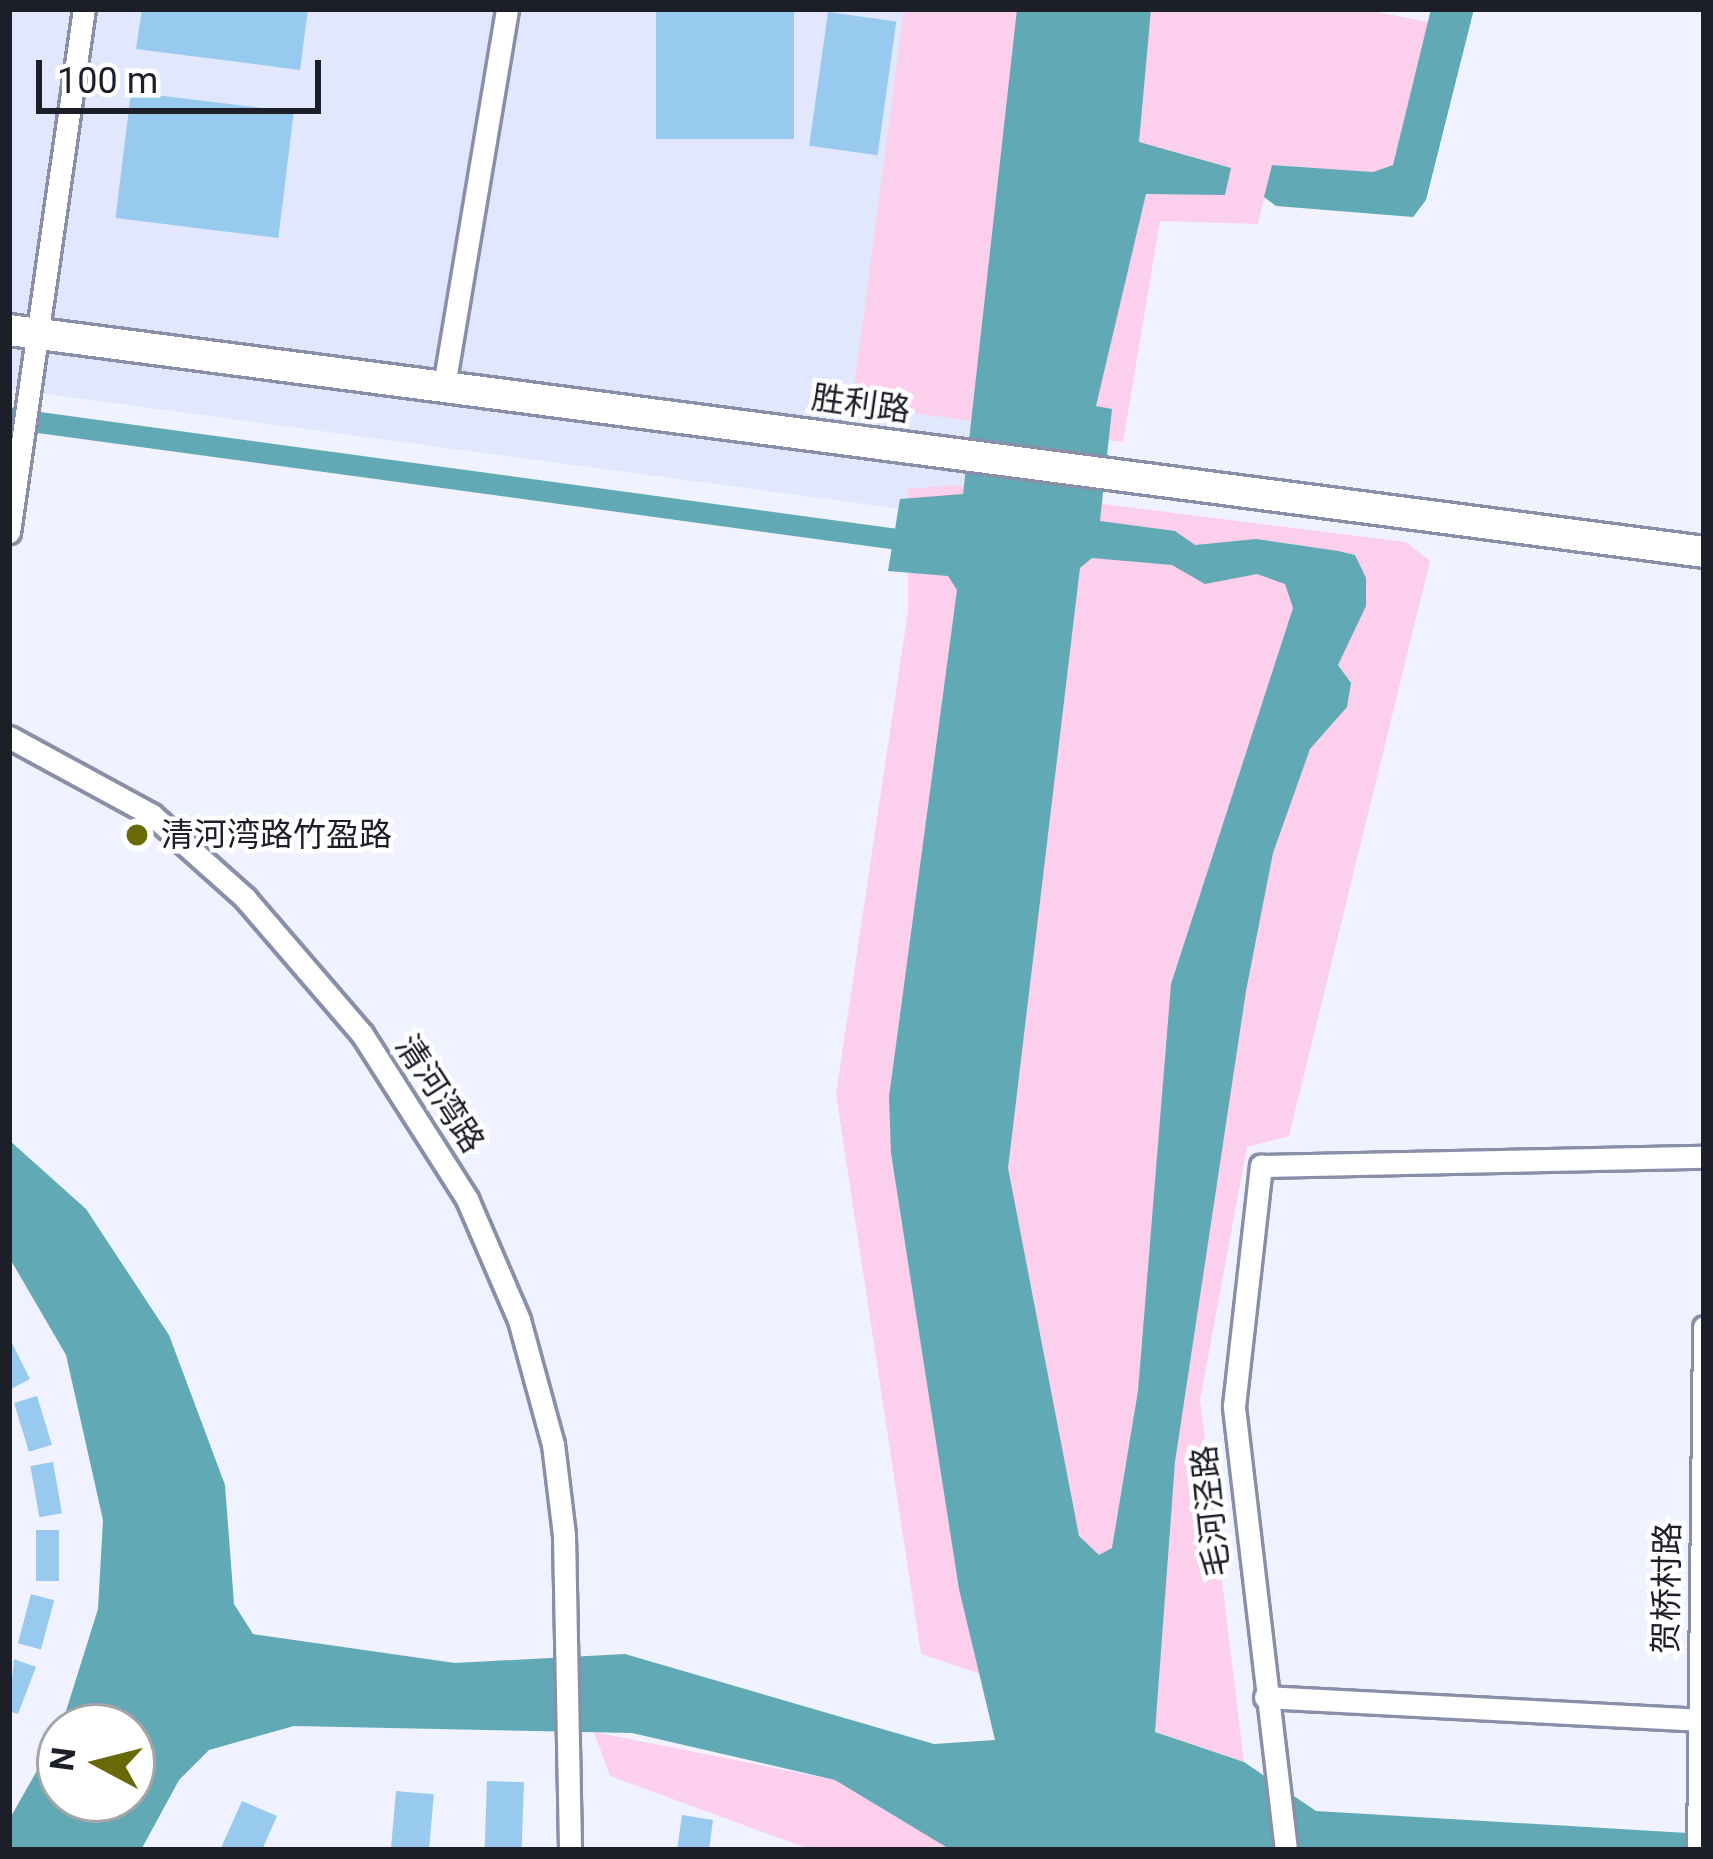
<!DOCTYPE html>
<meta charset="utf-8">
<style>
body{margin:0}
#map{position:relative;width:1713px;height:1859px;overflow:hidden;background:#f0f3ff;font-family:Roboto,"Noto Sans SC",sans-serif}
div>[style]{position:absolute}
.built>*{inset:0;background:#e1e7fc}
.green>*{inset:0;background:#fccfec}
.water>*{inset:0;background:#61aab5}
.canal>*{height:21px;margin:-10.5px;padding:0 10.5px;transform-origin:10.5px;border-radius:10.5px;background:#61aab5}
.building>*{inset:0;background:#98caf0;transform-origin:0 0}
.roads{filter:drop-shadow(3px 0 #898fa9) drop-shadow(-3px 0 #898fa9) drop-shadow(0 3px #898fa9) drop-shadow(0 -3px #898fa9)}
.minor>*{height:21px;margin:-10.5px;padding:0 10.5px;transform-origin:10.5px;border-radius:10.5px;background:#fff}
.secondary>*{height:30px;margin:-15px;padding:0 15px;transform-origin:15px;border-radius:15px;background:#fff}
.dots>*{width:33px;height:33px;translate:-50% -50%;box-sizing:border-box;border:6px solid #fff;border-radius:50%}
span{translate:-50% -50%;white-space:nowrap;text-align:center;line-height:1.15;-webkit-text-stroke:9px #fff;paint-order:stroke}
.street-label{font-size:33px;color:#1c1e28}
.poi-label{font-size:33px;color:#1c1e28}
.left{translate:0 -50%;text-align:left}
.frame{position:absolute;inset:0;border:12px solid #1c1e28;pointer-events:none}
.north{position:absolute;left:36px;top:1703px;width:120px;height:120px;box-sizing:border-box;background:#fff;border:3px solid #a4a5a9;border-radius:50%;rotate:277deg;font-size:33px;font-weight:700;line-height:48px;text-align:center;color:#1c1e28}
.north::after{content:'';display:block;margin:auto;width:42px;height:54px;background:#696a07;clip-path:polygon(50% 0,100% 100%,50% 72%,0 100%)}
.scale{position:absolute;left:36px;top:60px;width:285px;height:54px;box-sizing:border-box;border:6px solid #1c1e28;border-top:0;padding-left:15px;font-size:36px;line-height:42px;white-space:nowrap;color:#1c1e28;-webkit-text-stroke:9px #fff;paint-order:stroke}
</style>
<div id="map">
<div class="built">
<i style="clip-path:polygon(9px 9px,1017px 9px,960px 517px,9px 389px)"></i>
</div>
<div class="green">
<i style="clip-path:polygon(904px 9px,1363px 9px,1428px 22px,1393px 165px,1373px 172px,1272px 165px,1258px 224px,1160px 221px,1123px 442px,870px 407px,871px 393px,854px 389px)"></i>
<i style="clip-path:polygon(952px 485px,1406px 542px,1430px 561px,1289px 1136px,1247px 1147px,1200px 1400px,1244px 1762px,921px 1654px,836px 1094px,908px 611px,908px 489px)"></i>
<i style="clip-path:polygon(594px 1732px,835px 1780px,951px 1850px,812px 1850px,610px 1776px)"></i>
</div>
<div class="water">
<i style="clip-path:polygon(evenodd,1017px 9px,1151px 9px,1139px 142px,1231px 168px,1225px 195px,1146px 194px,1096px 406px,1112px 409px,1100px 521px,1175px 531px,1195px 545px,1256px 539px,1338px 551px,1355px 555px,1366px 578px,1366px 606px,1338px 665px,1351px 683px,1347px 707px,1310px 749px,1273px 853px,1246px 991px,1175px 1462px,1155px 1732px,1244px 1762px,1316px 1811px,1704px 1834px,1704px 1850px,951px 1850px,835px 1780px,632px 1733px,294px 1726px,209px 1750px,179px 1780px,141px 1850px,9px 1850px,9px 1820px,60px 1730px,60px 1799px,132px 1799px,132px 1727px,61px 1727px,98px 1609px,103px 1520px,66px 1355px,9px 1257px,9px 1140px,86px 1209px,169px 1335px,225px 1485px,234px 1604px,253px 1634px,455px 1663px,625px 1654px,934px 1744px,995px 1740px,959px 1589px,891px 1153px,889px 1097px,957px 590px,948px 576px,888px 571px,900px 499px,963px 494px,1017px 9px,1092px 558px,1172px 565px,1205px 584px,1257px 574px,1285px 584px,1293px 608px,1171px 984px,1138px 1391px,1112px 1548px,1099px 1555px,1079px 1536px,1008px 1168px,1080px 568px,1092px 558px)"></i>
<i style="clip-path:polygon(1431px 9px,1474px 9px,1426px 200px,1413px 217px,1276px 206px,1264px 197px,1272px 165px,1373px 172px,1393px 165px)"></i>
</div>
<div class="canal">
<i style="left:9px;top:418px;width:918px;rotate:7.76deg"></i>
</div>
<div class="building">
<i style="clip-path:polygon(142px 9px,308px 9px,300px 70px,136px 49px)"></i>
<i style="left:656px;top:9px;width:138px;height:130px"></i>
<i style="left:828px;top:12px;width:69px;height:135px;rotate:8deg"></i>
<i style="left:131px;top:92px;width:164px;height:127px;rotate:7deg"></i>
<i style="clip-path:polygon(9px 1337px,30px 1379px,9px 1390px)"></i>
<i style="left:37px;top:1396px;width:51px;height:24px;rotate:73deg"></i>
<i style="left:53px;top:1462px;width:52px;height:23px;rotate:80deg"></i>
<i style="left:36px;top:1530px;width:23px;height:51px"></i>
<i style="left:31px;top:1594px;width:24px;height:51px;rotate:15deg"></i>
<i style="clip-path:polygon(14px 1659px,36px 1667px,18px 1714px,9px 1711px)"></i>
<i style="left:487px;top:1781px;width:37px;height:69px;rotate:2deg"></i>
<i style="left:396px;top:1791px;width:38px;height:59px;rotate:5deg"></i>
<i style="clip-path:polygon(242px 1801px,277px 1816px,262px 1850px,220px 1850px)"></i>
<i style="clip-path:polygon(682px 1815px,713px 1820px,709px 1850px,677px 1850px)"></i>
</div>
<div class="roads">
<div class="minor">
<i style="left:444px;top:386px;width:382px;rotate:-80.5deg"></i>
<i style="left:9px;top:532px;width:528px;rotate:-81.84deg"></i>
<i style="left:9px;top:737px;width:163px;rotate:28.6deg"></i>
<i style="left:152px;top:815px;width:125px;rotate:41.7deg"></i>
<i style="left:245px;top:898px;width:179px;rotate:49.3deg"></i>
<i style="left:362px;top:1034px;width:196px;rotate:57.5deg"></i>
<i style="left:467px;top:1199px;width:132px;rotate:66.7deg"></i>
<i style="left:519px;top:1320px;width:129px;rotate:74.7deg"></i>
<i style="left:553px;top:1444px;width:92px;rotate:83.1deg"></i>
<i style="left:564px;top:1535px;width:315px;rotate:88.9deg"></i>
<i style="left:1265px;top:1697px;width:433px;rotate:3deg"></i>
<i style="left:1286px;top:1850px;width:447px;rotate:-96.7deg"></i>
<i style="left:1234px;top:1406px;width:242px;rotate:-83.6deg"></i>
<i style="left:1261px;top:1166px;width:443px;rotate:-1.2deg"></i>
<i style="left:1698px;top:1850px;width:523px;rotate:-89.34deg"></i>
</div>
<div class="secondary">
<i style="left:9px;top:330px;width:1709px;rotate:7.46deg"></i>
</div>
</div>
<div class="dots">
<i style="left:137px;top:835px;background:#696a07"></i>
</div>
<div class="street-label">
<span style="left:861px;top:404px;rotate:8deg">胜利路</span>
<span style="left:440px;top:1094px;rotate:57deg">清河湾路</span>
<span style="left:1211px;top:1511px;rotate:-96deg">毛河泾路</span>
<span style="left:1667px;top:1588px;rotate:-89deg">贺桥村路</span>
</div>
<div class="poi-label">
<span class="left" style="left:161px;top:835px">清河湾路竹盈路</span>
</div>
<div class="frame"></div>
<div class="north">N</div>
<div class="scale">100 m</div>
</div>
